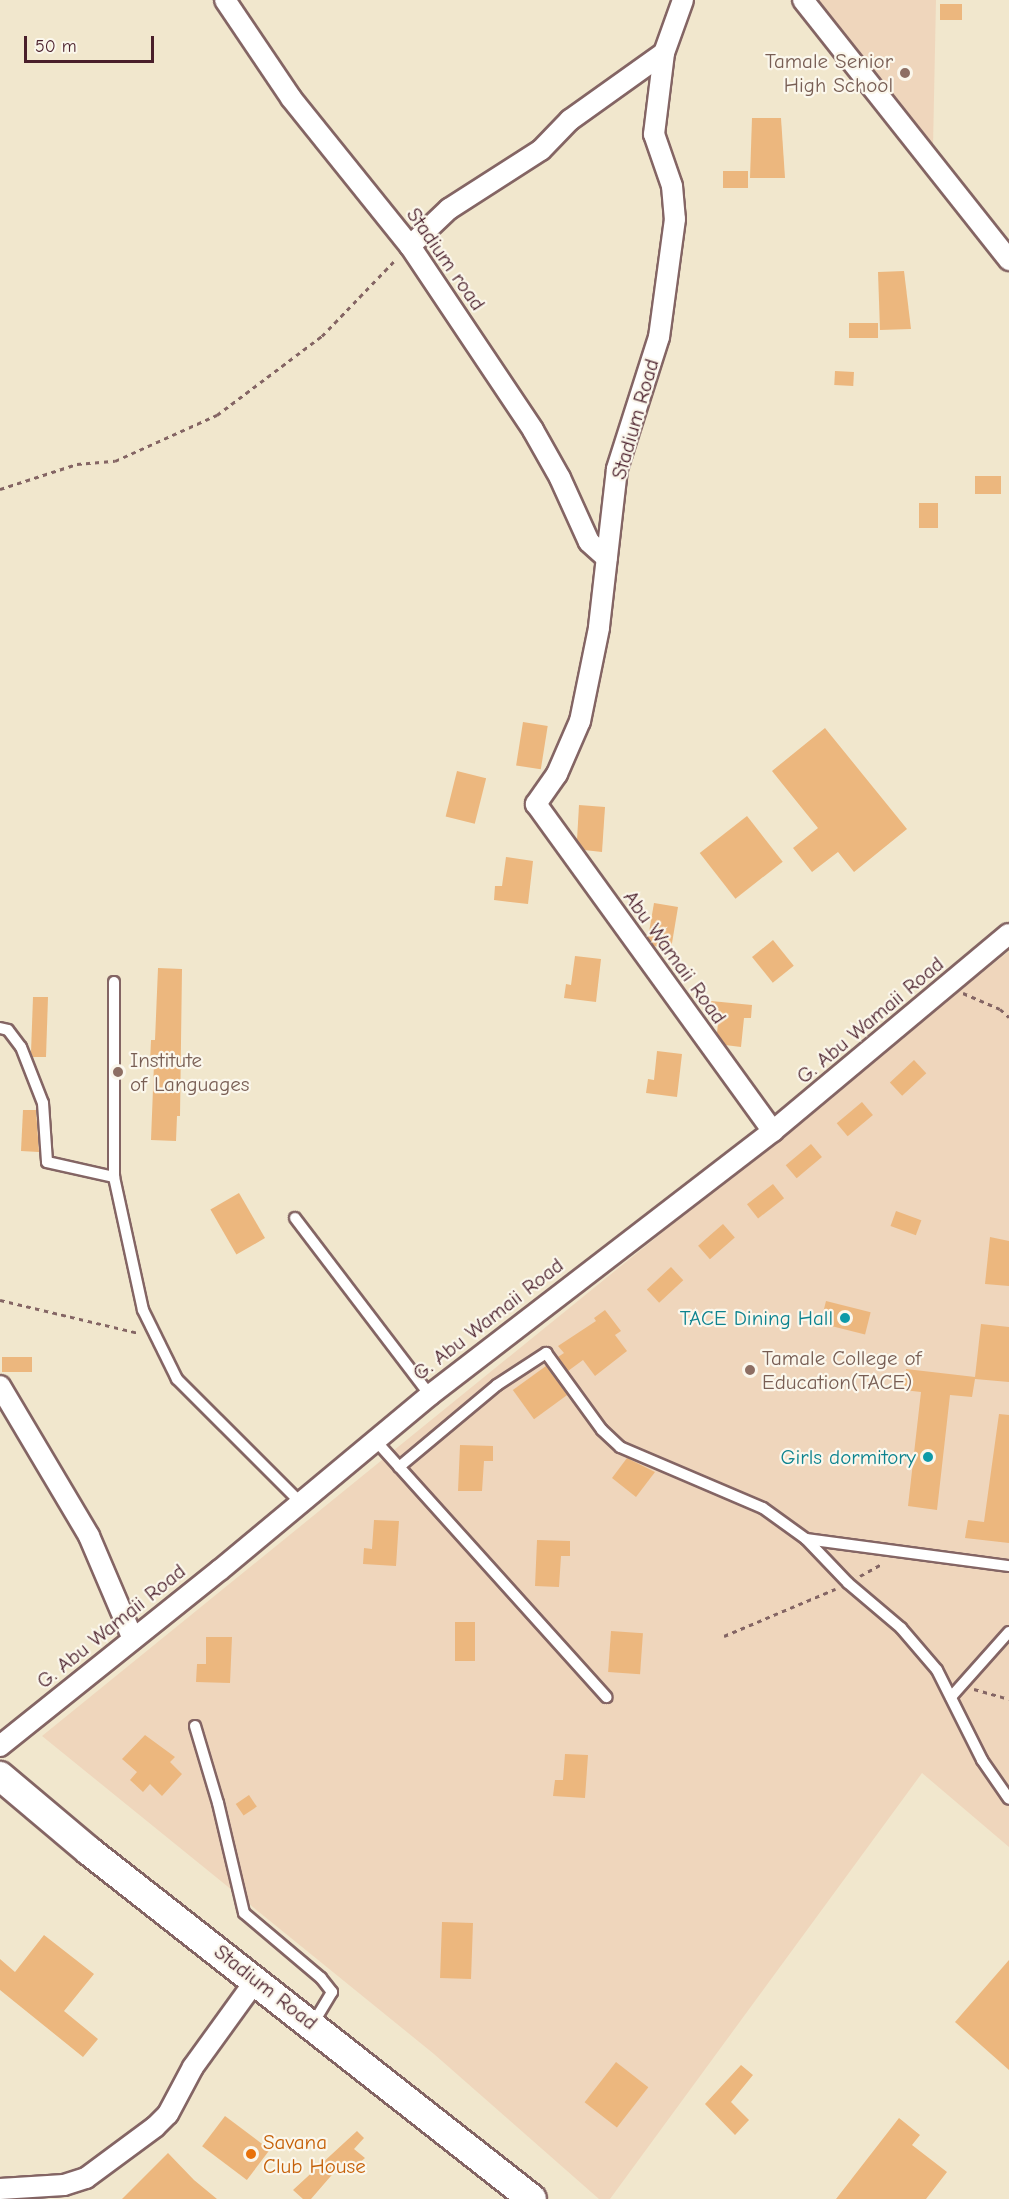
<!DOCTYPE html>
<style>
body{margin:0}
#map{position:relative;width:1009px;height:2199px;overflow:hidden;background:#f1e7cd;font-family:"Comic Neue",sans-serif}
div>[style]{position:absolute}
.built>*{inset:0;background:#efd6bc}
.building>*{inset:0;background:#ecb77e;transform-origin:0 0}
.path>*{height:3px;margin-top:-1.5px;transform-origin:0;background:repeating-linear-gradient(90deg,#846564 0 4.5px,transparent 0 9px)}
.roads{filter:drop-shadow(2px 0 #846564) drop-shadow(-2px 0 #846564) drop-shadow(0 2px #846564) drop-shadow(0 -2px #846564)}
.service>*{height:10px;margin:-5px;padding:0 5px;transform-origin:5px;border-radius:5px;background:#fff}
.minor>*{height:20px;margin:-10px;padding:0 10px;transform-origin:10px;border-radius:10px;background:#fff}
.secondary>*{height:28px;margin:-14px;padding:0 14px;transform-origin:14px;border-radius:14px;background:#fff}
.dots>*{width:16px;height:16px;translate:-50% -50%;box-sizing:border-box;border:3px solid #fbf7ec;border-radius:50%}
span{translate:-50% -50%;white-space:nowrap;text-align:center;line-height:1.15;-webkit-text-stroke:4.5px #fbf7ec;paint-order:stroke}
.education-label{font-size:21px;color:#785e54}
.right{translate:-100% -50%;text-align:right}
.left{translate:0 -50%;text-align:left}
.street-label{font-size:21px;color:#4a1f2b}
.culture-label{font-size:21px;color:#0d838f}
.food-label{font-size:21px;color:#c56008}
.scale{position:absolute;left:24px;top:36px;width:130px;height:27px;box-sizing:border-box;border:3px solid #4a1f2b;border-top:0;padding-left:8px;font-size:18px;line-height:21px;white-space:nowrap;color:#4a1f2b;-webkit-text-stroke:4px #fbf7ec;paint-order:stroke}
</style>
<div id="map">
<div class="built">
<i style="clip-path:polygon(816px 0,936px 0,933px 146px)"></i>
<i style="clip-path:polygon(1009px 951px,1009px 1847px,922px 1773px,610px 2199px,599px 2199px,434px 2054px,42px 1736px)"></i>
</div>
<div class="building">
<i style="left:940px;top:4px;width:22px;height:16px"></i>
<i style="clip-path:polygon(752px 118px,781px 118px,785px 178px,750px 178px)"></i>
<i style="left:723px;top:171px;width:25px;height:17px"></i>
<i style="clip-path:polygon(904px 271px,911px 329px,880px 330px,878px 272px)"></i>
<i style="left:878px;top:323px;width:15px;height:29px;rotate:90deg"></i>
<i style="left:835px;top:371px;width:19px;height:14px;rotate:3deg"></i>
<i style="left:975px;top:476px;width:26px;height:18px"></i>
<i style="left:919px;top:503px;width:19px;height:25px"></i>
<i style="left:523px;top:722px;width:25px;height:44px;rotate:9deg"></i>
<i style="clip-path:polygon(825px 728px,907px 829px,854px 872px,838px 852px,812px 872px,793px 848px,818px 828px,772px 771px)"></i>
<i style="left:457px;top:771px;width:30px;height:47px;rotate:14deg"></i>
<i style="clip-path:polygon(579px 805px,605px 807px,602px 852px,584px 850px,577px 840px)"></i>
<i style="left:747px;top:816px;width:58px;height:60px;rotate:52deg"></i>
<i style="clip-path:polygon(506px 857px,533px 861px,528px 904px,494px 900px,495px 886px,502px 886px)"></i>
<i style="clip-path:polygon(654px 903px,678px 907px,671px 949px,654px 946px,648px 938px)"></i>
<i style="left:773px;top:940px;width:33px;height:27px;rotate:51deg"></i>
<i style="clip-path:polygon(575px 956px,601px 959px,596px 1002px,564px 998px,566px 984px,571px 985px)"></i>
<i style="clip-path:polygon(158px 968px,182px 969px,180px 1116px,177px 1116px,176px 1141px,151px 1140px,154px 1063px,150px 1063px,151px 1040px,155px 1040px)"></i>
<i style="clip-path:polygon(33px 997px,48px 997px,46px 1057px,33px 1057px,31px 1053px)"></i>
<i style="clip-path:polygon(711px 1001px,752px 1005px,751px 1018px,744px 1018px,741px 1047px,725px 1045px,717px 1033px,719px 1014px,709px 1013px)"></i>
<i style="clip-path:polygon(657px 1051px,682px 1054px,677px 1097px,646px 1093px,648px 1079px,654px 1080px)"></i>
<i style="left:914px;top:1060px;width:18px;height:33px;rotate:47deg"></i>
<i style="left:862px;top:1102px;width:17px;height:33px;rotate:50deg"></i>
<i style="clip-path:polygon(23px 1110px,36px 1110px,39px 1152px,21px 1151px)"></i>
<i style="left:811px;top:1144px;width:17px;height:33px;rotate:50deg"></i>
<i style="left:773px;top:1184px;width:18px;height:33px;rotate:52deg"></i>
<i style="left:239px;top:1193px;width:52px;height:33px;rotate:60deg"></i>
<i style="left:896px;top:1211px;width:27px;height:16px;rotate:20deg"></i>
<i style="left:723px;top:1224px;width:18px;height:33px;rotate:49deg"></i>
<i style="clip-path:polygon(990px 1237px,1009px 1241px,1009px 1286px,985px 1284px)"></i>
<i style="left:671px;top:1267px;width:18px;height:33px;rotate:47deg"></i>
<i style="left:826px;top:1301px;width:46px;height:23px;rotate:14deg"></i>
<i style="clip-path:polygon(605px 1310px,621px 1331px,615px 1335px,627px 1351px,595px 1376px,583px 1360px,568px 1371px,558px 1357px,564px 1353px,558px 1346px,596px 1321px,594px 1318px)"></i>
<i style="clip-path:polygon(981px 1324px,1009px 1327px,1009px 1382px,975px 1379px,972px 1397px,950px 1395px,937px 1510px,908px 1506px,921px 1392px,904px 1390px,906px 1369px,975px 1377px)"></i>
<i style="left:2px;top:1357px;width:30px;height:15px"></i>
<i style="left:546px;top:1366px;width:36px;height:41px;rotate:54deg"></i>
<i style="clip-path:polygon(999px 1414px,1009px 1415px,1009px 1543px,965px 1538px,968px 1520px,984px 1522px)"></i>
<i style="clip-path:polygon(460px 1445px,493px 1446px,493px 1461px,484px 1461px,482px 1491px,458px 1491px)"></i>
<i style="clip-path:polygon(627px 1458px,655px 1472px,636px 1497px,612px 1478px)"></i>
<i style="clip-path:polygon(374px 1520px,399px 1521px,396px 1566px,363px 1564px,364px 1548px,372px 1549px)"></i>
<i style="clip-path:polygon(537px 1540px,570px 1541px,570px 1556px,561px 1556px,559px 1587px,535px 1586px)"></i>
<i style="left:455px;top:1622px;width:20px;height:39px"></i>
<i style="left:611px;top:1631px;width:32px;height:41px;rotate:4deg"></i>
<i style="clip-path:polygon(206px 1637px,232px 1637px,230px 1683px,196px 1682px,197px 1664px,206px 1664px)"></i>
<i style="clip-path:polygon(145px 1735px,175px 1757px,170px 1762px,182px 1774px,162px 1796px,150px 1784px,143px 1792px,130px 1780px,137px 1772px,122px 1759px)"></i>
<i style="clip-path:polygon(565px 1754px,588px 1755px,585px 1798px,553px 1796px,555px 1780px,563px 1780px)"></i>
<i style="left:249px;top:1795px;width:14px;height:16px;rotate:56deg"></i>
<i style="left:442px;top:1922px;width:31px;height:56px;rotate:2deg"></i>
<i style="clip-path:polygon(44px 1935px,94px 1974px,64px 2011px,98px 2039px,83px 2057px,0 1990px,0 1959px,15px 1972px)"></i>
<i style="clip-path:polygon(1009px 1960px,1009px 2070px,955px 2022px)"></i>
<i style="left:616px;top:2062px;width:41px;height:51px;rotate:38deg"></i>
<i style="clip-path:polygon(741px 2065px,753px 2075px,731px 2102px,749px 2120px,735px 2135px,705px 2104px)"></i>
<i style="left:225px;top:2116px;width:56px;height:38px;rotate:37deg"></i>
<i style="clip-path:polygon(899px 2118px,920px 2135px,912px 2145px,947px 2172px,926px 2199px,836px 2199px)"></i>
<i style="clip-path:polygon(357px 2131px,364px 2138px,354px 2149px,365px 2158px,351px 2170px,343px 2162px,311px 2199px,303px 2199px,293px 2190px)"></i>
<i style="clip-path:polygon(168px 2153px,194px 2180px,217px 2199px,122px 2199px)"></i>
</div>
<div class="path">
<i style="left:0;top:489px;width:81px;rotate:-18deg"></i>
<i style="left:77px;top:464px;width:38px;rotate:-5deg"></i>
<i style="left:115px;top:461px;width:112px;rotate:-24.3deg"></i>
<i style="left:217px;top:415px;width:131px;rotate:-37deg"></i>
<i style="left:322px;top:336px;width:108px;rotate:-46.1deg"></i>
<i style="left:963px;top:993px;width:40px;rotate:23.4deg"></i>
<i style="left:1000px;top:1009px;width:12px;rotate:42deg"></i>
<i style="left:0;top:1300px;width:143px;rotate:13.4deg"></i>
<i style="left:860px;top:1576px;width:26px;rotate:-29deg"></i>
<i style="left:724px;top:1636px;width:121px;rotate:-22.9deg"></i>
<i style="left:974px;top:1689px;width:36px;rotate:16deg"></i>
</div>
<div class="roads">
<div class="service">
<i style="left:114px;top:982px;width:195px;rotate:90deg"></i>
<i style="left:114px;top:1177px;width:136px;rotate:77.7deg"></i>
<i style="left:143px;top:1310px;width:77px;rotate:63.8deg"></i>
<i style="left:177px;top:1379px;width:174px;rotate:45deg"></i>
<i style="left:0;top:1028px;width:8px;rotate:14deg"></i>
<i style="left:8px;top:1030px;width:21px;rotate:53deg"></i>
<i style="left:21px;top:1047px;width:60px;rotate:68.6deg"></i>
<i style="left:43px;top:1103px;width:59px;rotate:86.1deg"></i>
<i style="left:47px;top:1162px;width:69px;rotate:12.6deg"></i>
<i style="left:295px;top:1218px;width:223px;rotate:52.7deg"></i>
<i style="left:375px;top:1440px;width:346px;rotate:48deg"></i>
<i style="left:399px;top:1467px;width:128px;rotate:-39.9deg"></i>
<i style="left:497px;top:1385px;width:59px;rotate:-33.1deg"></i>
<i style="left:546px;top:1353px;width:95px;rotate:54deg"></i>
<i style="left:602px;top:1430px;width:25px;rotate:43deg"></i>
<i style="left:620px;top:1447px;width:155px;rotate:23.1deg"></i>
<i style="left:763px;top:1508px;width:53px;rotate:35.8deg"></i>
<i style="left:806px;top:1539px;width:61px;rotate:46.3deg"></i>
<i style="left:848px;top:1583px;width:70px;rotate:40.3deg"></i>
<i style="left:901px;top:1628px;width:55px;rotate:49.4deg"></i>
<i style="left:937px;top:1670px;width:101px;rotate:63.4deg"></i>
<i style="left:982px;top:1760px;width:47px;rotate:55.3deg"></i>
<i style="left:806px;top:1539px;width:205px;rotate:7.6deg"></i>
<i style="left:951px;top:1697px;width:87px;rotate:-48.3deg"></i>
<i style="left:195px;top:1726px;width:80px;rotate:73.4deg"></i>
<i style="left:218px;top:1803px;width:113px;rotate:76.7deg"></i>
<i style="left:244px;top:1913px;width:101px;rotate:40.2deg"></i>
<i style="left:321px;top:1978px;width:18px;rotate:52deg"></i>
<i style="left:332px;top:1992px;width:37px;rotate:121deg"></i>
</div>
<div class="minor">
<i style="left:225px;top:0;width:118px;rotate:56deg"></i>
<i style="left:291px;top:98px;width:190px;rotate:51.2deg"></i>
<i style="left:410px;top:246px;width:221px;rotate:56.2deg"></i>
<i style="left:533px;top:430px;width:55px;rotate:60.6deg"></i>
<i style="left:560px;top:478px;width:70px;rotate:65.6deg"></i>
<i style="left:589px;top:542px;width:24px;rotate:42deg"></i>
<i style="left:803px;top:0;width:332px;rotate:51.6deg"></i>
<i style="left:664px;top:53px;width:82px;rotate:97deg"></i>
<i style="left:654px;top:134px;width:55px;rotate:70.9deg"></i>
<i style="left:672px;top:186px;width:33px;rotate:85deg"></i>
<i style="left:675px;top:219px;width:119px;rotate:97.7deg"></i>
<i style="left:659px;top:337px;width:139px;rotate:107.7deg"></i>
<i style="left:617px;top:469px;width:160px;rotate:96.5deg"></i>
<i style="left:599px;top:628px;width:95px;rotate:101.5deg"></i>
<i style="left:580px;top:721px;width:58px;rotate:113.5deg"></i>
<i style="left:557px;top:774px;width:37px;rotate:125deg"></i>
<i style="left:536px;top:804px;width:404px;rotate:54.1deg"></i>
<i style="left:410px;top:246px;width:54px;rotate:-43.5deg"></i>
<i style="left:449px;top:209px;width:109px;rotate:-32.7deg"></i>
<i style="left:541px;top:150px;width:42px;rotate:-46deg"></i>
<i style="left:570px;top:120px;width:115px;rotate:-35.5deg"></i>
<i style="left:664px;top:53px;width:56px;rotate:-70.3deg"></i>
<i style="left:0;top:1386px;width:174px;rotate:59.3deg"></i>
<i style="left:89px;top:1536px;width:112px;rotate:66.9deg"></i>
<i style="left:0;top:1746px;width:282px;rotate:-38.7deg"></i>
<i style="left:220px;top:1570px;width:273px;rotate:-39.8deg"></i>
<i style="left:430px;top:1395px;width:433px;rotate:-37.6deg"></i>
<i style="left:773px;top:1131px;width:307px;rotate:-39.9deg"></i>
<i style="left:0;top:2189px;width:64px;rotate:-3.6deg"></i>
<i style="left:64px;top:2185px;width:23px;rotate:-18deg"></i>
<i style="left:86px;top:2178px;width:86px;rotate:-36.5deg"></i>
<i style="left:155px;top:2127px;width:18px;rotate:-45deg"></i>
<i style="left:168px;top:2114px;width:53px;rotate:-62deg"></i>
<i style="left:193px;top:2067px;width:107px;rotate:-54.1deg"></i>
</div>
<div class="secondary">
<i style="left:0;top:1776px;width:116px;rotate:40.1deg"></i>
<i style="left:89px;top:1851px;width:563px;rotate:38.15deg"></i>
</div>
</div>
<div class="dots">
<i style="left:905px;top:73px;background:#8d6e63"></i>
<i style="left:118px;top:1072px;background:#8d6e63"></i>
<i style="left:845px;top:1318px;background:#0f9aa8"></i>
<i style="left:750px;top:1370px;background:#8d6e63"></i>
<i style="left:928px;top:1457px;background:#0f9aa8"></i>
<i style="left:251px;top:2154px;background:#e8710a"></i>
</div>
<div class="education-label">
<span class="right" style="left:893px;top:73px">Tamale Senior<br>High School</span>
<span class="left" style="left:130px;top:1072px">Institute<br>of Languages</span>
<span class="left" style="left:762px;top:1370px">Tamale College of<br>Education(TACE)</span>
</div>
<div class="street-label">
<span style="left:446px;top:259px;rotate:55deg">Stadium road</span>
<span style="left:635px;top:419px;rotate:-74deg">Stadium Road</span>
<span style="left:675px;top:957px;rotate:54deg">Abu Wamaii Road</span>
<span style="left:870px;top:1020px;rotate:-40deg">G. Abu Wamaii Road</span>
<span style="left:488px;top:1319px;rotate:-38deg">G. Abu Wamaii Road</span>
<span style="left:111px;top:1626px;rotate:-39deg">G. Abu Wamaii Road</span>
<span style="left:266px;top:1987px;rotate:38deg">Stadium Road</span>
</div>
<div class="culture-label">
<span class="right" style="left:833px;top:1318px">TACE Dining Hall</span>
<span class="right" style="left:916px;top:1457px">Girls dormitory</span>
</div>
<div class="food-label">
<span class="left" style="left:263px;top:2154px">Savana<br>Club House</span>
</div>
<div class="scale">50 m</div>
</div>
